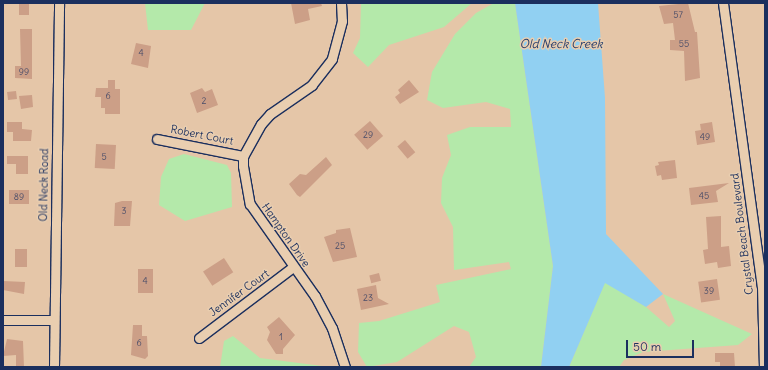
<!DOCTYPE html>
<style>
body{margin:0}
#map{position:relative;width:768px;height:370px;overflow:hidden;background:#e5c6a8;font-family:Delius,sans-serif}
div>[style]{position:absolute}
.green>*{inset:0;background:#b4e9aa}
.water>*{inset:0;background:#91d0f2}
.building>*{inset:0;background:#cc9f87;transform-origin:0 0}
.roads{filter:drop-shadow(1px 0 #1b2f5e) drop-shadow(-1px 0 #1b2f5e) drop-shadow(0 1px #1b2f5e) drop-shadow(0 -1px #1b2f5e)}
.minor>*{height:9px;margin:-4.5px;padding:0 4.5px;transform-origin:4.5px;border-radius:4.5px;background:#e9ceb0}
span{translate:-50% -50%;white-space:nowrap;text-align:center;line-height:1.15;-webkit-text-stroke:3px #e9ceb0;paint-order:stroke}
.number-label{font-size:9px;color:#474b68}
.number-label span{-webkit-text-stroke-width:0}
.street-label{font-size:11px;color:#1b2f5e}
.water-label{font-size:12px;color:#273f6d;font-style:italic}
.frame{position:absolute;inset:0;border:4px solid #1b2f5e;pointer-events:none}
.scale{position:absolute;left:626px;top:340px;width:68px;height:18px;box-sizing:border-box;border:2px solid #1b2f5e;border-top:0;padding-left:5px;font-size:12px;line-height:14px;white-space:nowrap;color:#1b2f5e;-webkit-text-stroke:3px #e9ceb0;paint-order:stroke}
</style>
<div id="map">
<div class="green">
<i style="clip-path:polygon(145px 3px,205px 3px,191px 30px,148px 30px)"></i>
<i style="clip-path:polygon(361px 3px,472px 3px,444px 27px,389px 45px,368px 67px,353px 53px,360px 38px)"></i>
<i style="clip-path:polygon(494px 3px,515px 3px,553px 266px,541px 367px,469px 367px,476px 357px,469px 332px,454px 326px,397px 362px,367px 367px,358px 352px,359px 323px,379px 321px,440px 302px,436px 285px,511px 269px,509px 262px,454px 270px,453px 227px,441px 203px,442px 178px,451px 155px,447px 135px,470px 127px,511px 127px,510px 109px,486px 102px,443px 108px,427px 100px,432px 72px,455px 34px,476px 13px)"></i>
<i style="clip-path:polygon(184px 154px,227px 165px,231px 173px,232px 207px,185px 221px,159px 205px,161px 177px,169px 159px)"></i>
<i style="clip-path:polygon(605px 282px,646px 307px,669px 327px,675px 321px,663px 294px,752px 334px,738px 345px,643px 352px,624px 360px,619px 367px,569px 367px)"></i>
<i style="clip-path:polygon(233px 336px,260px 358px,330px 367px,220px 367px,224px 341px)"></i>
</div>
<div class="water">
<i style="clip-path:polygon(515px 3px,598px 3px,605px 98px,606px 234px,663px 294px,646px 307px,605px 283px,569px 367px,541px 367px,553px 266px)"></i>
</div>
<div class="building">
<i style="left:19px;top:3px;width:10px;height:12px"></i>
<i style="clip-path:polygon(291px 3px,321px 3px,322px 6px,308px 9px,310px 20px,295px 24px)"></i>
<i style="clip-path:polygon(688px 3px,695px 32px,697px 32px,700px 78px,685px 81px,684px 51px,670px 50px,670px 40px,675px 40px,673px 23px,664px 24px,659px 6px)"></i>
<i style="clip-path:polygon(20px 29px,32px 29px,32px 79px,15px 78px,15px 66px,21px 66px)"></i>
<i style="clip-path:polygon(136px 43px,151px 46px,148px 68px,131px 64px)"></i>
<i style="clip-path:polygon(108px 80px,115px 80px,115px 89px,120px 89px,120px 114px,105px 114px,105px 108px,101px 108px,101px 97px,95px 97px,96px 88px,108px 88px)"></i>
<i style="clip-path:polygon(409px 80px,419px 92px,400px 104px,395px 97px,400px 93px,398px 90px)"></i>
<i style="clip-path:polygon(202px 88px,205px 92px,212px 89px,218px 105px,197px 113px,190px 93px)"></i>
<i style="left:16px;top:91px;width:8px;height:9px;rotate:83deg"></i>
<i style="clip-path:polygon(32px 95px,33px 107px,21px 109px,19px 96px)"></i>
<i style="left:370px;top:121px;width:20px;height:21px;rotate:49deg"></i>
<i style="clip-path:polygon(7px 122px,22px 122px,22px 129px,32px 130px,31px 141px,13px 141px,13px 132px,7px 132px)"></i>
<i style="clip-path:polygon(712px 122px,715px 142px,697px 145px,695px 131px,701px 130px,700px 124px)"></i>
<i style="left:405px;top:140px;width:16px;height:10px;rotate:50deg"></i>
<i style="left:96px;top:144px;width:20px;height:24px;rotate:3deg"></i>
<i style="clip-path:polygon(7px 156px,28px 156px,28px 174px,16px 174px,16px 164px,7px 164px)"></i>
<i style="clip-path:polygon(326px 157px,332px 165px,300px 197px,297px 195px,289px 184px,300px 174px,306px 175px)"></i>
<i style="clip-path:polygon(675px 160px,677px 178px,662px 180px,661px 175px,657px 176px,655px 166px,659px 165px,658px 162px)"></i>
<i style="clip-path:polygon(729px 183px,716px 191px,718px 202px,691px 205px,689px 188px)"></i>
<i style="left:9px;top:190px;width:20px;height:14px"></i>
<i style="clip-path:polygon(122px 201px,132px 201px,130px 226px,114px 226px,115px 203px)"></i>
<i style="clip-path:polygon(721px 216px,721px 247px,729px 246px,731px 266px,718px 268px,717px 262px,705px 264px,703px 250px,708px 249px,706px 217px)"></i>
<i style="clip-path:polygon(350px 228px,357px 257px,333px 262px,324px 237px,336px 233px,336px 230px)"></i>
<i style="left:15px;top:249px;width:12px;height:18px"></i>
<i style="left:224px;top:258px;width:17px;height:25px;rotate:57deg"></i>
<i style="left:138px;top:269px;width:15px;height:24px"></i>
<i style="left:379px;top:273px;width:8px;height:10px;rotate:76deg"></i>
<i style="left:717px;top:279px;width:21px;height:19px;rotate:82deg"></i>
<i style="clip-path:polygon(3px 281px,25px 282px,24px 294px,3px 290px)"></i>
<i style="clip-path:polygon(376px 285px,378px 298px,389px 304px,361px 310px,357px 289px)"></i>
<i style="clip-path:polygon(279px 317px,295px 335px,283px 349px,283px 354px,276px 354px,267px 340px,270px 332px,267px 327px)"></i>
<i style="clip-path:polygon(133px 325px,142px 325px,142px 336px,147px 336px,148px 356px,145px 359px,131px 355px)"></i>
<i style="clip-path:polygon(7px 339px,23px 341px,24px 367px,16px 367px,16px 355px,3px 356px)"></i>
<i style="clip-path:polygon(715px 353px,734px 353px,735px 367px,720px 367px,720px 362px,715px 362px)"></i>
</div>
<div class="roads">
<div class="minor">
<i style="left:341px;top:3px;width:18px;rotate:87deg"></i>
<i style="left:342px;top:21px;width:39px;rotate:105deg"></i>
<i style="left:332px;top:59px;width:33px;rotate:128deg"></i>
<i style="left:312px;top:85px;width:51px;rotate:145.4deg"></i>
<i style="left:270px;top:114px;width:13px;rotate:132deg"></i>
<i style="left:261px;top:124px;width:37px;rotate:119deg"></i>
<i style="left:243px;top:156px;width:10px;rotate:90deg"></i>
<i style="left:243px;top:166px;width:39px;rotate:80deg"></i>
<i style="left:250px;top:204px;width:113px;rotate:54.8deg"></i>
<i style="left:315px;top:296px;width:36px;rotate:62deg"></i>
<i style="left:332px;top:328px;width:41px;rotate:71.6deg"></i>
<i style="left:723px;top:3px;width:286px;rotate:82.2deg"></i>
<i style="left:762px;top:286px;width:81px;rotate:88.6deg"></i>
<i style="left:157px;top:139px;width:88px;rotate:11.2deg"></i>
<i style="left:3px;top:320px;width:51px"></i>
<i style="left:199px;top:338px;width:118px;rotate:-37.1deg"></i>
<i style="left:54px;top:367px;width:364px;rotate:-89.2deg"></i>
</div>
</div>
<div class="number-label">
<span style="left:678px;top:15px">57</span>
<span style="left:684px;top:44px">55</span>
<span style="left:141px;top:53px">4</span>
<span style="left:24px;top:72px">99</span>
<span style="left:108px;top:96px">6</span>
<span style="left:204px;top:101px">2</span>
<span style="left:368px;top:135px">29</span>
<span style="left:705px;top:137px">49</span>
<span style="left:104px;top:157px">5</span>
<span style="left:704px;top:196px">45</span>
<span style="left:19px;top:197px">89</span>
<span style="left:124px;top:211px">3</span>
<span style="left:340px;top:246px">25</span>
<span style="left:145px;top:281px">4</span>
<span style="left:709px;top:291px">39</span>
<span style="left:368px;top:298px">23</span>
<span style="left:281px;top:337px">1</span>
<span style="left:139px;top:343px">6</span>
</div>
<div class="street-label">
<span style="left:202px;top:135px;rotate:11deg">Robert Court</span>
<span style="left:44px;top:185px;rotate:-89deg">Old Neck Road</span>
<span style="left:742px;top:234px;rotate:-97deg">Crystal Beach Boulevard</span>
<span style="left:286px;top:235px;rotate:55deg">Hampton Drive</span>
<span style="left:239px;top:293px;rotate:-36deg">Jennifer Court</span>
</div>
<div class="water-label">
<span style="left:561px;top:44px">Old Neck Creek</span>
</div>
<div class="frame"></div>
<div class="scale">50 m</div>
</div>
